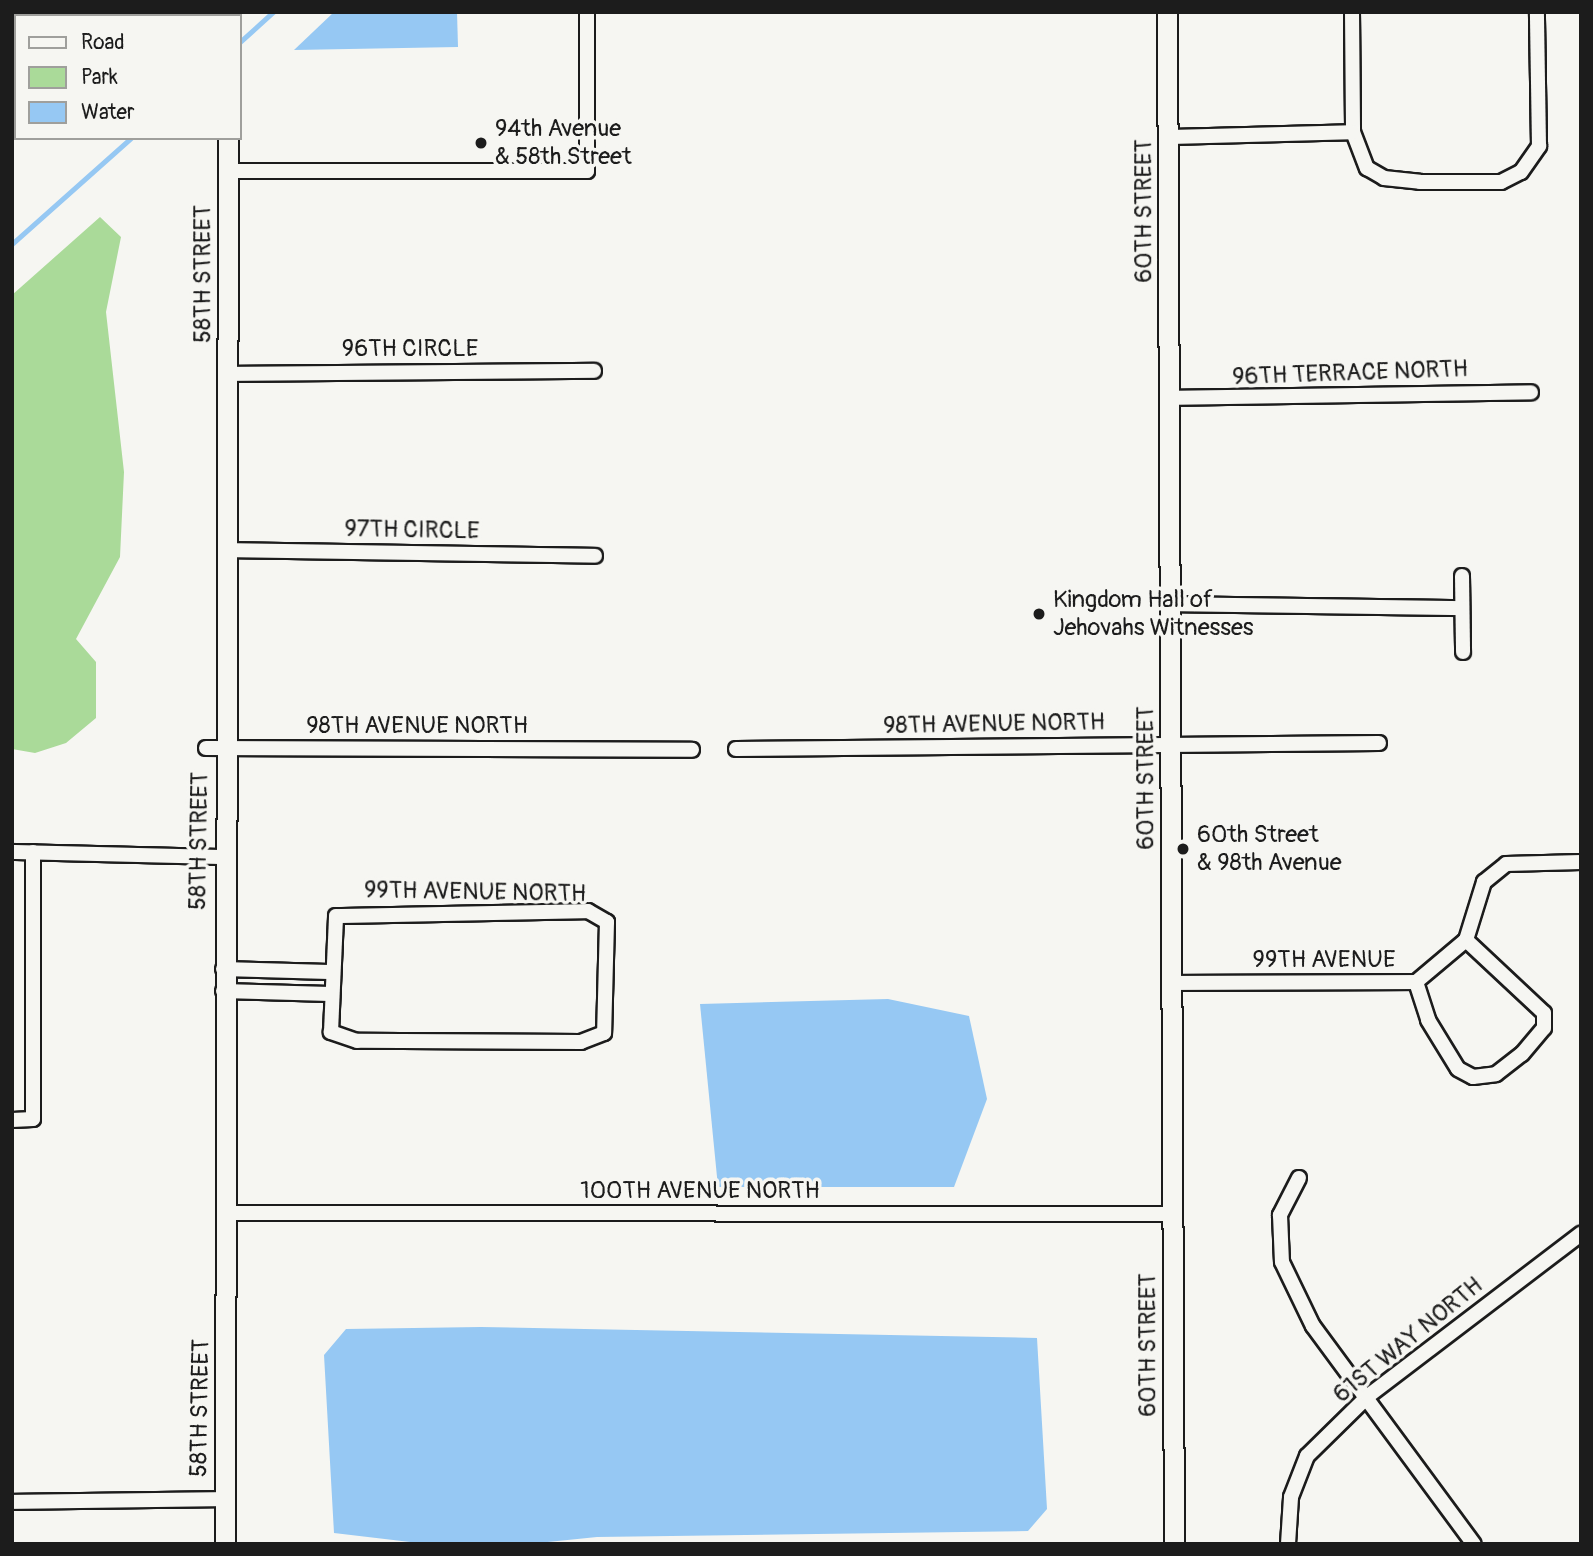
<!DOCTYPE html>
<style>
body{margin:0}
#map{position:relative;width:1593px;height:1556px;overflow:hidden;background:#f6f6f2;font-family:Pangolin,sans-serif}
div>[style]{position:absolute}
.green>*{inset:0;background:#aada99}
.water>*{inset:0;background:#96c8f3}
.stream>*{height:4.5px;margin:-2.25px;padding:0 2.25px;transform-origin:2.25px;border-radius:2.25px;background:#96c8f3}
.roads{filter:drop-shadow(2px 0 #1c1c1c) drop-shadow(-2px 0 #1c1c1c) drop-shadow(0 2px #1c1c1c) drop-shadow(0 -2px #1c1c1c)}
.minor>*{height:14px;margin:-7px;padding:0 7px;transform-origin:7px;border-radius:7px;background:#f6f6f2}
.tertiary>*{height:19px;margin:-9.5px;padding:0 9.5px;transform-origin:9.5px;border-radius:9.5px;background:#f6f6f2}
.dots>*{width:19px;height:19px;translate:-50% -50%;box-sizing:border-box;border:4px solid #f6f6f2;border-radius:50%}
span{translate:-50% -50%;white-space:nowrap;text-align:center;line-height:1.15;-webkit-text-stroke:7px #f6f6f2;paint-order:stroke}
.poi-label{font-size:24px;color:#1c1c1c}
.left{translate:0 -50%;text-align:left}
.street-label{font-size:24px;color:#1c1c1c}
.frame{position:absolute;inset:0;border:14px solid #1c1c1c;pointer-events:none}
.legend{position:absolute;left:14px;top:14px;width:228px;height:126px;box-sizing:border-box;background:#f6f6f2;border:2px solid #9f9f9c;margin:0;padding:9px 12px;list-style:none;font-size:21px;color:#1c1c1c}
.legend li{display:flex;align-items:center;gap:14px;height:35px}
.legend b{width:35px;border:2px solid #9f9f9c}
</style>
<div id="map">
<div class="green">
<i style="clip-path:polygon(100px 217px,121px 237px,106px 312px,124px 472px,120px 557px,76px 639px,96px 662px,96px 718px,66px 743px,35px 753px,12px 749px,12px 295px)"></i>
</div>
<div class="water">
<i style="clip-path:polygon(334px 12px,457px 12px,458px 47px,294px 50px)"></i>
<i style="clip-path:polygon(888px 999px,969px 1016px,987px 1099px,954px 1187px,718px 1187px,700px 1004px)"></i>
<i style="clip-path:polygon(481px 1327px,1037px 1338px,1047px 1509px,1028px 1531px,597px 1537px,528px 1544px,427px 1544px,334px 1533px,324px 1355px,346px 1329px)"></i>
</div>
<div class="stream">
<i style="left:240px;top:42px;width:45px;rotate:-42.3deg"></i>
<i style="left:12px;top:244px;width:159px;rotate:-41.7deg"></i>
</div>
<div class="roads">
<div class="minor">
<i style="left:1352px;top:12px;width:120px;rotate:89.5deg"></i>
<i style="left:1353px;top:132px;width:39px;rotate:69deg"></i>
<i style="left:1367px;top:168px;width:20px;rotate:30deg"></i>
<i style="left:1384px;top:178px;width:36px;rotate:6deg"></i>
<i style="left:1420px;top:182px;width:81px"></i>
<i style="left:1501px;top:182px;width:22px;rotate:-27deg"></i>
<i style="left:1521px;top:172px;width:32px;rotate:-55deg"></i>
<i style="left:1539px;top:146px;width:134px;rotate:-90.9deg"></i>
<i style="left:106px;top:16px;width:6px;rotate:-45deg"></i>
<i style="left:12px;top:99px;width:5px;rotate:-37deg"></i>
<i style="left:1168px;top:137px;width:185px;rotate:-1.5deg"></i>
<i style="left:228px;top:171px;width:359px"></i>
<i style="left:587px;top:171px;width:159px;rotate:-90deg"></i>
<i style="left:227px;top:374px;width:367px;rotate:-0.5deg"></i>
<i style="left:1169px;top:398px;width:362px;rotate:-0.9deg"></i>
<i style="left:228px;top:550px;width:367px;rotate:0.9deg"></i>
<i style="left:1462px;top:576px;width:76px;rotate:89.2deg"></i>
<i style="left:1170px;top:604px;width:292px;rotate:0.8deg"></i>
<i style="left:206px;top:748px;width:486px;rotate:0.2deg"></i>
<i style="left:736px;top:749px;width:643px;rotate:-0.53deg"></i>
<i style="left:12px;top:852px;width:211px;rotate:1.4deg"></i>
<i style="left:588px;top:911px;width:22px;rotate:30deg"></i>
<i style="left:607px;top:922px;width:111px;rotate:91.5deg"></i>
<i style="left:604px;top:1033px;width:25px;rotate:159deg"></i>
<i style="left:581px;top:1042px;width:224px;rotate:-179.7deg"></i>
<i style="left:357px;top:1041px;width:28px;rotate:-161deg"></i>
<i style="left:331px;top:1032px;width:116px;rotate:-87.5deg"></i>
<i style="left:336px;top:916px;width:252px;rotate:-1.1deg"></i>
<i style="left:223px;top:969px;width:106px;rotate:1.6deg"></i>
<i style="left:1416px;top:982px;width:40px;rotate:72deg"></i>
<i style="left:1428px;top:1020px;width:57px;rotate:58.5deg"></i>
<i style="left:1458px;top:1069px;width:17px;rotate:28deg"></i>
<i style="left:1473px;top:1077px;width:23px;rotate:-7deg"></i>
<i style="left:1496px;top:1074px;width:33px;rotate:-38deg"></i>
<i style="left:1522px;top:1054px;width:34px;rotate:-50deg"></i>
<i style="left:1544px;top:1028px;width:15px;rotate:-90deg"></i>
<i style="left:1544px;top:1013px;width:107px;rotate:-136.9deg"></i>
<i style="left:1171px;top:983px;width:245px;rotate:-0.2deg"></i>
<i style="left:1416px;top:982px;width:65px;rotate:-40deg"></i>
<i style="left:1466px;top:940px;width:61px;rotate:-72.8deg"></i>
<i style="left:1484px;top:882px;width:28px;rotate:-39deg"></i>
<i style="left:1506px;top:864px;width:75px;rotate:-1.5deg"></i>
<i style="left:223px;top:991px;width:107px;rotate:1.6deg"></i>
<i style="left:12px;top:1120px;width:21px;rotate:-3deg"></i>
<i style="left:33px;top:1119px;width:267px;rotate:-90deg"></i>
<i style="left:1299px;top:1178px;width:42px;rotate:117.2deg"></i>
<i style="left:1280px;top:1215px;width:47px;rotate:87.6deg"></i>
<i style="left:1282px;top:1262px;width:71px;rotate:64.2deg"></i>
<i style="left:1313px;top:1326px;width:271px;rotate:53.6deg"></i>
<i style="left:227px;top:1213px;width:945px;rotate:0.06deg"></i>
<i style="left:12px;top:1502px;width:212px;rotate:-0.8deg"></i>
<i style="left:1288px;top:1544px;width:47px;rotate:-86.3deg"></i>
<i style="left:1291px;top:1497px;width:44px;rotate:-68.7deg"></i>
<i style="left:1307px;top:1456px;width:86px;rotate:-44.5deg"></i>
<i style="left:1368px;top:1396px;width:268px;rotate:-37.3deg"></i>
</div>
<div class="tertiary">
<i style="left:227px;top:12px;width:4px;rotate:90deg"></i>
<i style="left:1167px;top:12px;width:1532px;rotate:89.74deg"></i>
<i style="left:225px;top:1544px;width:1406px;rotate:-89.88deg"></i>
</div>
</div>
<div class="dots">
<i style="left:481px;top:143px;background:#1c1c1c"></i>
<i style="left:1039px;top:614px;background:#1c1c1c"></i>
<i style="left:1183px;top:849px;background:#1c1c1c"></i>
</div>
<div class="poi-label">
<span class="left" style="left:495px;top:143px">94th Avenue<br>&amp; 58th Street</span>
<span class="left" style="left:1053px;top:614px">Kingdom Hall of<br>Jehovahs Witnesses</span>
<span class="left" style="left:1197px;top:849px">60th Street<br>&amp; 98th Avenue</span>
</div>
<div class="street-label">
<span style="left:1144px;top:211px;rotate:-90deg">60TH STREET</span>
<span style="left:203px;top:274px;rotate:-90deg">58TH STREET</span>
<span style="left:410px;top:349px">96TH CIRCLE</span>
<span style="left:1350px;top:373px;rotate:-2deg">96TH TERRACE NORTH</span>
<span style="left:412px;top:530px;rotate:1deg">97TH CIRCLE</span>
<span style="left:994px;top:724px;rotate:-1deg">98TH AVENUE NORTH</span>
<span style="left:417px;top:726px">98TH AVENUE NORTH</span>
<span style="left:1146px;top:778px;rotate:-90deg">60TH STREET</span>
<span style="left:199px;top:841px;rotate:-89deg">58TH STREET</span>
<span style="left:475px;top:892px;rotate:1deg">99TH AVENUE NORTH</span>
<span style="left:1324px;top:960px">99TH AVENUE</span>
<span style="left:700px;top:1191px">100TH AVENUE NORTH</span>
<span style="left:1408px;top:1340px;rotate:-39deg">61ST WAY NORTH</span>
<span style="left:1148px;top:1345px;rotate:-90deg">60TH STREET</span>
<span style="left:200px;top:1408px;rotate:-89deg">58TH STREET</span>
</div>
<div class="frame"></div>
<ul class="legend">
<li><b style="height:9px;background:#f6f6f2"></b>Road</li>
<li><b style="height:19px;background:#aada99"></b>Park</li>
<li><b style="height:19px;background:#96c8f3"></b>Water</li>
</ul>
</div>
